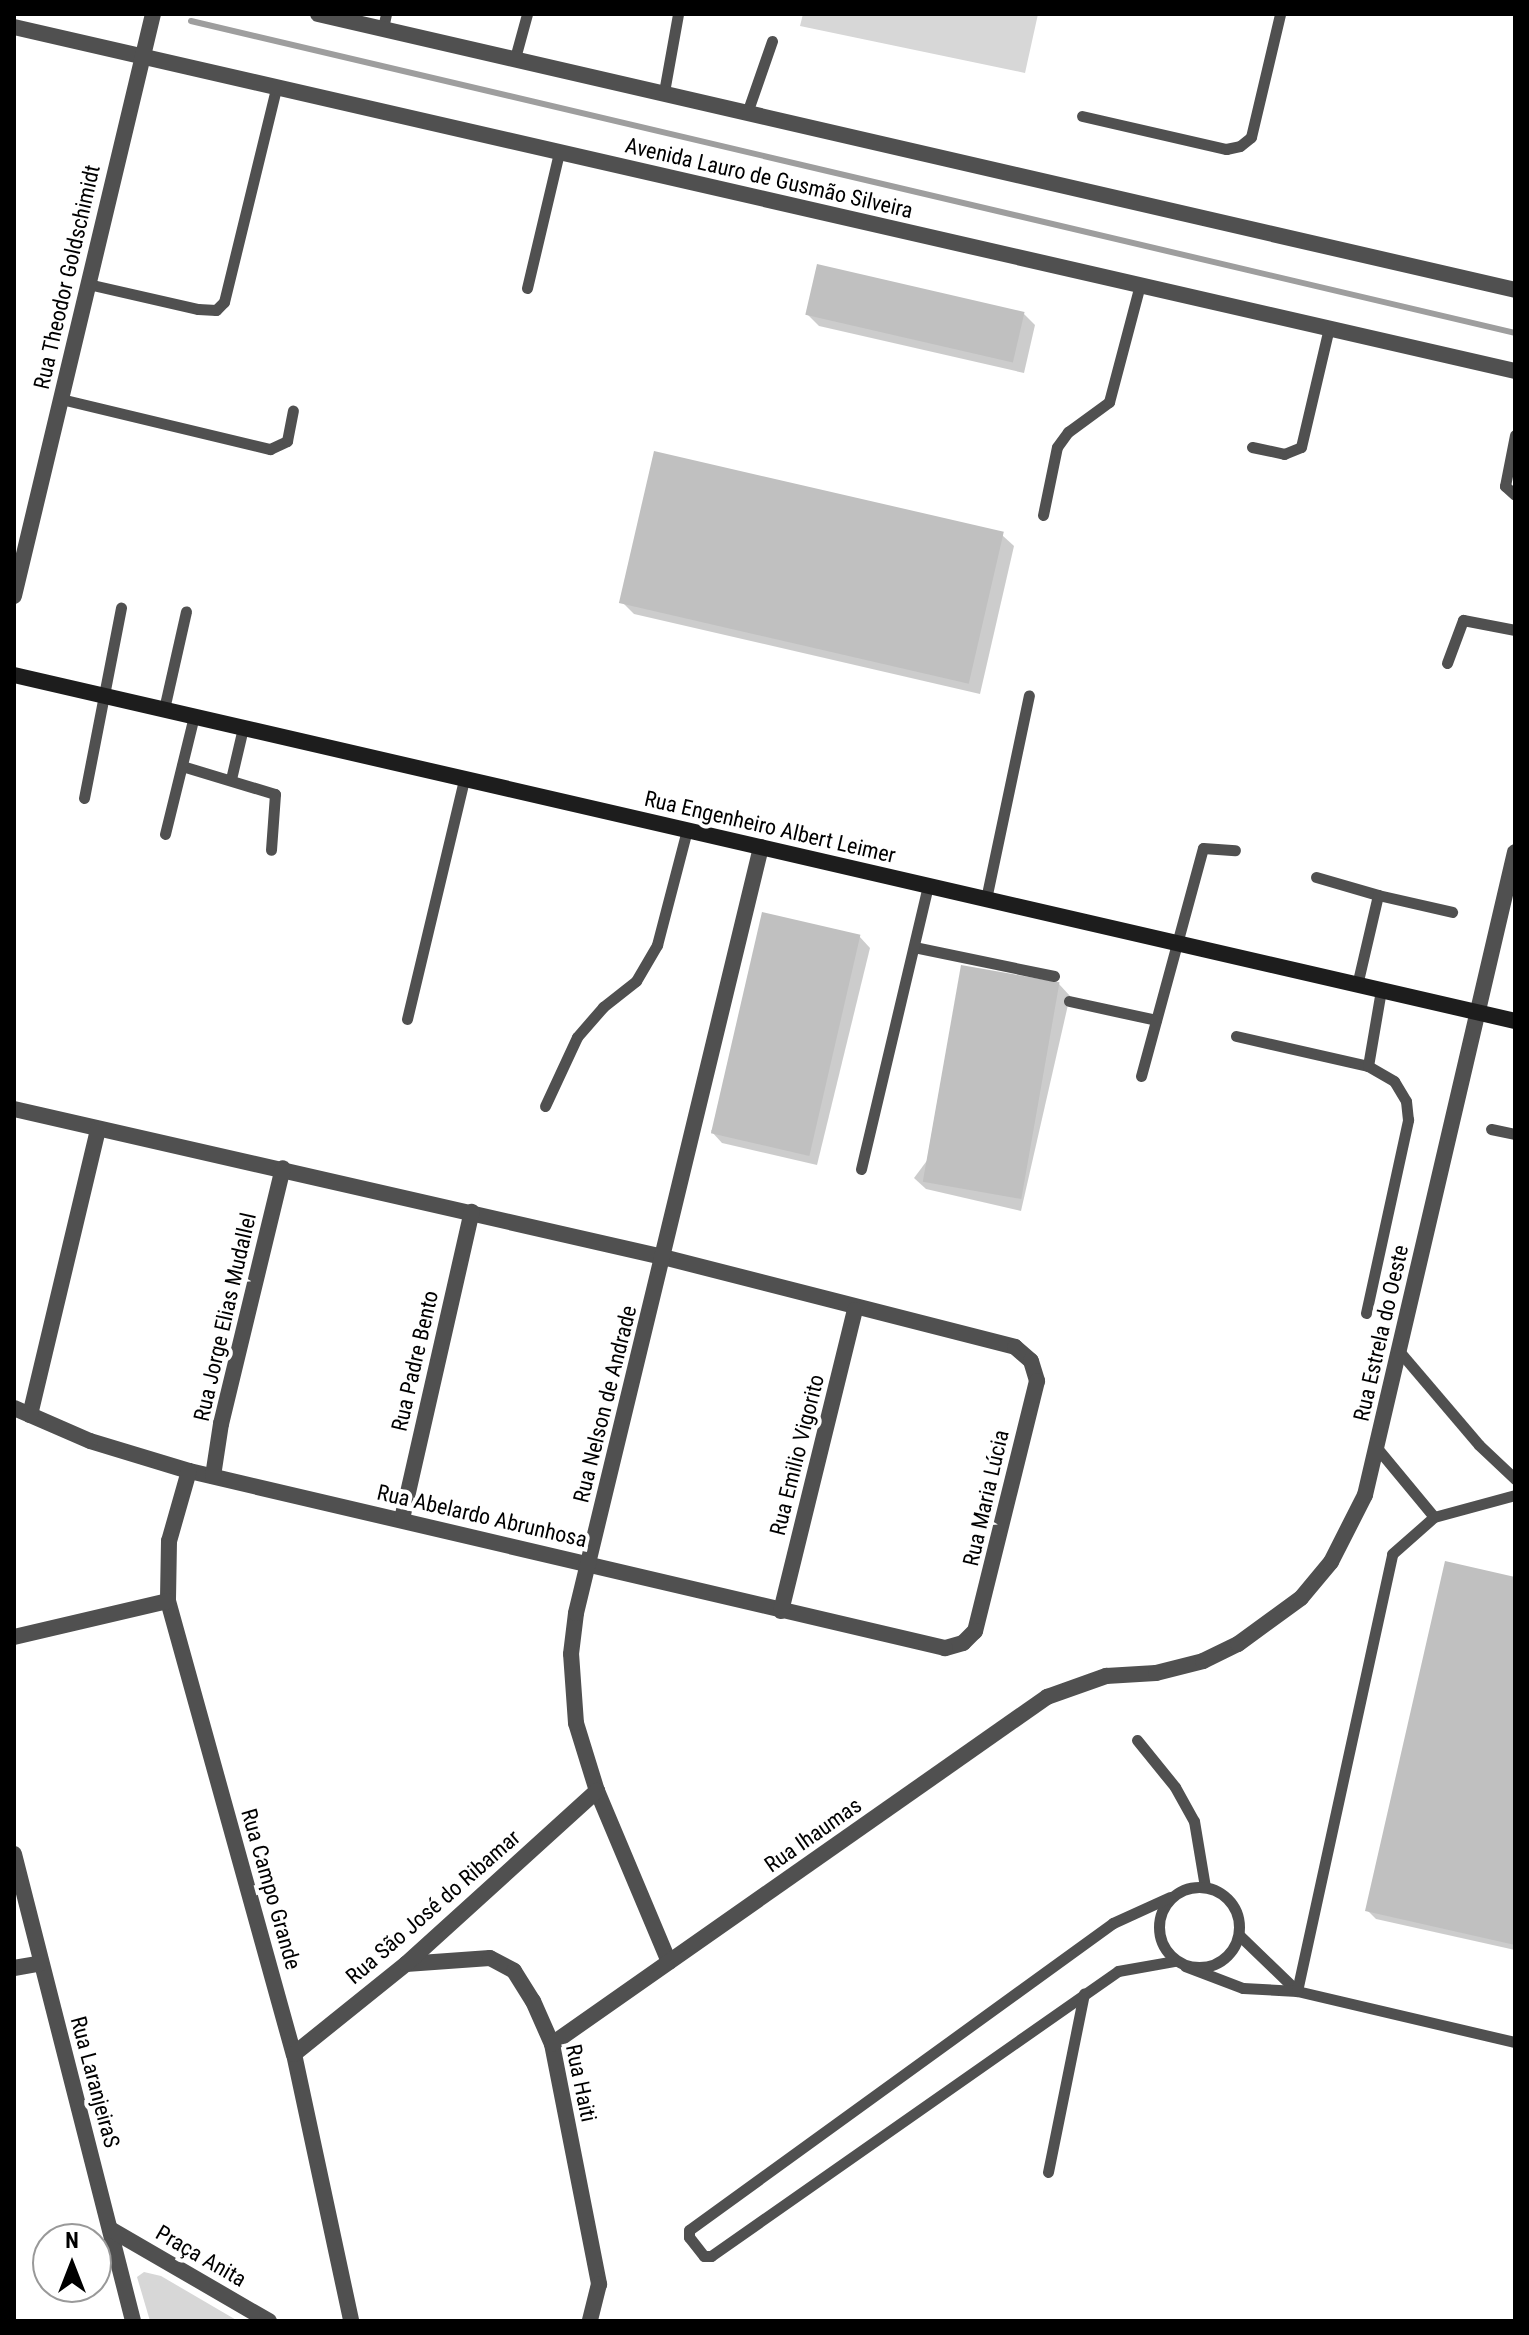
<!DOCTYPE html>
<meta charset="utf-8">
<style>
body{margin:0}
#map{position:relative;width:1529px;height:2335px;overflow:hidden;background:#fff;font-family:"Roboto Condensed",sans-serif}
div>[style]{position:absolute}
.green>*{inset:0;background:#d7d7d7}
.shadow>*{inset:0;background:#0003}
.stream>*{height:6px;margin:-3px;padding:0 3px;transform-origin:3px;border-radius:3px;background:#9e9e9e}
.building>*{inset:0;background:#c0c0c0;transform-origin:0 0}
.lane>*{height:11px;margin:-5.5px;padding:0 5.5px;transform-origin:5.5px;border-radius:5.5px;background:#505050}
.lane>.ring{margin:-5.5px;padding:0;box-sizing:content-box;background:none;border:11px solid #505050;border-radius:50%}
.street>*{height:16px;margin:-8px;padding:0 8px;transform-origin:8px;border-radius:8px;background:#505050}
.secondary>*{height:16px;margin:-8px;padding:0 8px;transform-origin:8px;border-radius:8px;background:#1d1d1d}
span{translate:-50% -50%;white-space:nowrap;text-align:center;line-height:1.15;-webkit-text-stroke:8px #fff;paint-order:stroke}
.street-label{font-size:22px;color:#000}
.frame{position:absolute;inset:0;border:16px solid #000;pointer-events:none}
.north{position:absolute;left:32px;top:2223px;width:80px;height:80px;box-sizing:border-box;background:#fff;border:2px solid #999;border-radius:50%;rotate:0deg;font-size:22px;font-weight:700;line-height:32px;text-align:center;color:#000}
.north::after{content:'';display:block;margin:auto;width:28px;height:36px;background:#000;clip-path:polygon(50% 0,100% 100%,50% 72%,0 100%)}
</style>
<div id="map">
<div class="green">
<i style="clip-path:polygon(803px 14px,1038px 14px,1025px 73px,800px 26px)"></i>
<i style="clip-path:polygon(144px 2272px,161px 2276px,238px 2321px,150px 2321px,137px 2277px)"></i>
</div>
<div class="shadow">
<i style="clip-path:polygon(807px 314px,1024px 314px,1035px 325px,1024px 373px,819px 326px)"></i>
<i style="clip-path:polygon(1002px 535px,1014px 546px,980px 694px,634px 614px,622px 602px)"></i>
<i style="clip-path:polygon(859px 936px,870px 948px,817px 1165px,722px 1143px,711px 1131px)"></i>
<i style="clip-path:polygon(1059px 984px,1070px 996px,1021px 1211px,926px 1189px,914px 1178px)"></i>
<i style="clip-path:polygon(1515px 1579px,1515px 1950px,1376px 1919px,1368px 1911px)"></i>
</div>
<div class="stream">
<i style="left:191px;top:21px;width:1360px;rotate:13.26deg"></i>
</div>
<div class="building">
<i style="left:817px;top:264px;width:213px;height:52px;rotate:13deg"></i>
<i style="left:654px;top:451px;width:359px;height:156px;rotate:13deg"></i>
<i style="left:762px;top:912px;width:101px;height:227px;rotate:13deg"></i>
<i style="left:961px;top:965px;width:100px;height:220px;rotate:10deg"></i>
<i style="clip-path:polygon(1445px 1561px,1515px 1577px,1515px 1945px,1365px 1911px)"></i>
</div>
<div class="lane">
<i style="left:383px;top:28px;width:14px;rotate:-78deg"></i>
<i style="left:515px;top:58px;width:46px;rotate:-74.7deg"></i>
<i style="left:664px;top:92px;width:79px;rotate:-79.8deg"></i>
<i style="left:748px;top:110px;width:73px;rotate:-70.8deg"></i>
<i style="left:1082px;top:116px;width:148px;rotate:12.9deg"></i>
<i style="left:1226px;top:149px;width:14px;rotate:-12deg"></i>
<i style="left:1240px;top:146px;width:14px;rotate:-39deg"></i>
<i style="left:1251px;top:137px;width:126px;rotate:-76.7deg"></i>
<i style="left:88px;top:284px;width:113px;rotate:12.8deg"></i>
<i style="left:198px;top:309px;width:18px;rotate:3deg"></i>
<i style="left:216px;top:310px;width:11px;rotate:-45deg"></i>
<i style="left:224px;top:302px;width:220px;rotate:-76.3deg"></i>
<i style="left:527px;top:288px;width:139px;rotate:-76.7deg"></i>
<i style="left:61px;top:399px;width:215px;rotate:13.5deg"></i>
<i style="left:270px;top:449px;width:19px;rotate:-25deg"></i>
<i style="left:287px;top:441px;width:31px;rotate:-79deg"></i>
<i style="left:1515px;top:435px;width:52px;rotate:101.1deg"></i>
<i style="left:1505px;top:486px;width:13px;rotate:42deg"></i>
<i style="left:1252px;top:447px;width:33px;rotate:12deg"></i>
<i style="left:1284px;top:454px;width:18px;rotate:-22deg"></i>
<i style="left:1301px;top:447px;width:122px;rotate:-76.8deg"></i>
<i style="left:1043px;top:515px;width:69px;rotate:-78.4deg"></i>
<i style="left:1057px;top:447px;width:19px;rotate:-54deg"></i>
<i style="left:1068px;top:432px;width:51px;rotate:-36.2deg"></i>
<i style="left:1109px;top:402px;width:121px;rotate:-75.2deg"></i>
<i style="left:1447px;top:663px;width:46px;rotate:-69.6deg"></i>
<i style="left:1463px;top:620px;width:53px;rotate:10.9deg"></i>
<i style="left:164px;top:709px;width:100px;rotate:-77.3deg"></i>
<i style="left:182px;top:766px;width:97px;rotate:16.8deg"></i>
<i style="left:275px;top:794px;width:56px;rotate:94.1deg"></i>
<i style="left:231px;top:779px;width:52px;rotate:-76.8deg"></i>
<i style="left:84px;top:798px;width:194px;rotate:-79deg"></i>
<i style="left:165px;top:834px;width:122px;rotate:-76.2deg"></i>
<i style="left:1316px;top:877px;width:65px;rotate:16.2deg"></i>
<i style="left:1378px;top:895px;width:92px;rotate:103.1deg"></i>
<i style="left:1378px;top:895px;width:76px;rotate:12.9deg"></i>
<i style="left:986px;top:899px;width:208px;rotate:-78.1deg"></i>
<i style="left:914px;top:947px;width:143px;rotate:11.7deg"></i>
<i style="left:1069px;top:1001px;width:89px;rotate:12.3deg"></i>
<i style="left:407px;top:1019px;width:247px;rotate:-76.6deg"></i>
<i style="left:1236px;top:1036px;width:135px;rotate:12.8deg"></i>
<i style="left:1141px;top:1076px;width:236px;rotate:-74.8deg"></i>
<i style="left:1203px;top:848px;width:32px;rotate:4deg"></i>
<i style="left:545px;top:1106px;width:76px;rotate:-65.1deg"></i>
<i style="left:577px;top:1037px;width:40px;rotate:-49deg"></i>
<i style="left:603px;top:1007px;width:42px;rotate:-38.2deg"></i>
<i style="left:636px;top:981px;width:42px;rotate:-59.7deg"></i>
<i style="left:657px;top:945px;width:119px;rotate:-75.4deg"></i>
<i style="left:1491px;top:1129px;width:25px;rotate:12deg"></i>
<i style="left:861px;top:1169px;width:291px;rotate:-76.7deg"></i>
<i style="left:1366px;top:1313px;width:198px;rotate:-77.7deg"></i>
<i style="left:1408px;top:1120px;width:19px;rotate:-96deg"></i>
<i style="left:1406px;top:1101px;width:23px;rotate:-121deg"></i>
<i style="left:1394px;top:1081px;width:30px;rotate:-150deg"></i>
<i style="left:1368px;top:1066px;width:77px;rotate:-80.3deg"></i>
<i style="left:1399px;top:1351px;width:123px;rotate:49.6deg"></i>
<i style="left:1479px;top:1445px;width:50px;rotate:43.4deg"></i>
<i style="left:1377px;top:1448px;width:89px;rotate:50.4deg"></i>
<i style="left:1137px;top:1740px;width:60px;rotate:51deg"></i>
<i style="left:1175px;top:1787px;width:39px;rotate:61deg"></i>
<i style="left:1194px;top:1821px;width:67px;rotate:80.5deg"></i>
<i class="ring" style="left:1159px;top:1887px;width:69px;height:69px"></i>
<i style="left:1170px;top:1897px;width:63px;rotate:155.5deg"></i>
<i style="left:1113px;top:1923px;width:523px;rotate:144.09deg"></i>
<i style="left:689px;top:2230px;width:7px;rotate:90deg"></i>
<i style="left:689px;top:2237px;width:24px;rotate:52deg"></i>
<i style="left:704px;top:2256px;width:7px"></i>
<i style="left:711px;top:2256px;width:497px;rotate:-35deg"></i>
<i style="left:1118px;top:1971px;width:58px;rotate:-10deg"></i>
<i style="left:1239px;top:1935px;width:81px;rotate:44deg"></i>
<i style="left:1185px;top:1966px;width:62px;rotate:20.8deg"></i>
<i style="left:1243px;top:1988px;width:54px;rotate:3.2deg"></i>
<i style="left:1297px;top:1991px;width:224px;rotate:13.2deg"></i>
<i style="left:1297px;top:1991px;width:447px;rotate:-77.7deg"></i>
<i style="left:1392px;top:1554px;width:56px;rotate:-41.4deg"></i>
<i style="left:1434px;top:1517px;width:84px;rotate:-15.2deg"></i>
<i style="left:1048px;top:2172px;width:182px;rotate:-78.6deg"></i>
</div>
<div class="street">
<i style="left:318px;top:14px;width:1228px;rotate:12.98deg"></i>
<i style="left:14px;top:27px;width:1540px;rotate:12.91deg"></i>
<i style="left:14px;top:596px;width:598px;rotate:-76.57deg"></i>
<i style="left:14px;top:1109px;width:666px;rotate:12.85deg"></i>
<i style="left:663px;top:1257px;width:363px;rotate:14.3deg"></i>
<i style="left:1015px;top:1347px;width:21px;rotate:41deg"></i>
<i style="left:1031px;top:1361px;width:21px;rotate:73deg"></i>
<i style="left:1037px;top:1381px;width:258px;rotate:103.9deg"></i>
<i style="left:975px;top:1631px;width:17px;rotate:135deg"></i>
<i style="left:963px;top:1643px;width:19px;rotate:164deg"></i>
<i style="left:945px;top:1648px;width:776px;rotate:-166.82deg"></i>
<i style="left:189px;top:1471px;width:103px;rotate:-163.1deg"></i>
<i style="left:90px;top:1441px;width:83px;rotate:-156.5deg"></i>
<i style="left:30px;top:1415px;width:294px;rotate:-76.6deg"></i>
<i style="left:189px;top:1471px;width:73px;rotate:105.9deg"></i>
<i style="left:169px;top:1541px;width:60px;rotate:91deg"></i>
<i style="left:168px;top:1601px;width:470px;rotate:74.5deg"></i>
<i style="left:294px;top:2054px;width:273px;rotate:77.9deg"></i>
<i style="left:213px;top:1476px;width:53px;rotate:-81.3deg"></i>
<i style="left:221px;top:1424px;width:263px;rotate:-76.4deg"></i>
<i style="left:402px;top:1519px;width:315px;rotate:-77.2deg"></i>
<i style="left:781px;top:1611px;width:310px;rotate:-76.2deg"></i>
<i style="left:14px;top:1637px;width:158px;rotate:-13.2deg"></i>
<i style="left:14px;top:1854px;width:482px;rotate:75.7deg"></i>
<i style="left:669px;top:1962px;width:186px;rotate:-112.8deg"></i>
<i style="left:597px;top:1791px;width:71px;rotate:-107.2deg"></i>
<i style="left:576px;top:1723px;width:69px;rotate:-94.1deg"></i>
<i style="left:571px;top:1654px;width:41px;rotate:-83deg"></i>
<i style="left:576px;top:1613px;width:788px;rotate:-76.42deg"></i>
<i style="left:406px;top:1964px;width:84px;rotate:-4.1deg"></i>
<i style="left:490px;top:1958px;width:27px;rotate:28deg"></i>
<i style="left:514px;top:1971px;width:36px;rotate:58deg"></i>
<i style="left:533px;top:2001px;width:47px;rotate:66.2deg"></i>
<i style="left:552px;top:2044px;width:245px;rotate:78.9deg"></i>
<i style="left:599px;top:2284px;width:38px;rotate:104deg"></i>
<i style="left:14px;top:1968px;width:27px;rotate:-10deg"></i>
<i style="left:552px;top:2044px;width:605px;rotate:-35.03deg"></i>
<i style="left:1047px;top:1697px;width:63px;rotate:-19.6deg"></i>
<i style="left:1106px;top:1676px;width:50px;rotate:-3.4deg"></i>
<i style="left:1156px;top:1673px;width:49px;rotate:-14.3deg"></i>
<i style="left:1203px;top:1661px;width:39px;rotate:-26deg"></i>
<i style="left:1238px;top:1644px;width:78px;rotate:-36.1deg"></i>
<i style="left:1301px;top:1598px;width:47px;rotate:-50.2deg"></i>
<i style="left:1331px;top:1562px;width:75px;rotate:-63.1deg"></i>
<i style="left:1365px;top:1495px;width:660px;rotate:-76.87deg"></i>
<i style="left:294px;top:2054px;width:144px;rotate:-38.8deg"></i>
<i style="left:406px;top:1964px;width:258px;rotate:-42.2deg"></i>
<i style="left:110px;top:2229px;width:184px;rotate:30.1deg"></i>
</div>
<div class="secondary">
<i style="left:14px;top:675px;width:1540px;rotate:12.98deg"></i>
</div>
<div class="street-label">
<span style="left:769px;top:178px;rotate:13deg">Avenida Lauro de Gusmão Silveira</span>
<span style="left:67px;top:277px;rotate:-77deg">Rua Theodor Goldschimidt</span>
<span style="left:770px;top:827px;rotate:13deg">Rua Engenheiro Albert Leimer</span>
<span style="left:225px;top:1317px;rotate:-77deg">Rua Jorge Elias Mudallel</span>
<span style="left:1381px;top:1333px;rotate:-77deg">Rua Estrela do Oeste</span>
<span style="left:415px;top:1361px;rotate:-77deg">Rua Padre Bento</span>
<span style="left:605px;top:1404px;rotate:-76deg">Rua Nelson de Andrade</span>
<span style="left:797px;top:1455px;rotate:-76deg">Rua Emilio Vigorito</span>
<span style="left:986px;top:1498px;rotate:-77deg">Rua Maria Lúcia</span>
<span style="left:482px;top:1516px;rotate:13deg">Rua Abelardo Abrunhosa</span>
<span style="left:813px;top:1835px;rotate:-35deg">Rua Ihaumas</span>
<span style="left:271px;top:1889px;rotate:74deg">Rua Campo Grande</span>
<span style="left:433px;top:1907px;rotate:-41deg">Rua São José do Ribamar</span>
<span style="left:95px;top:2082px;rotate:75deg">Rua LaranjeiraS</span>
<span style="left:581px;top:2083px;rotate:78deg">Rua Haiti</span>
<span style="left:201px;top:2256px;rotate:30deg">Praça Anita</span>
</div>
<div class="frame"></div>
<div class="north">N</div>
</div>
